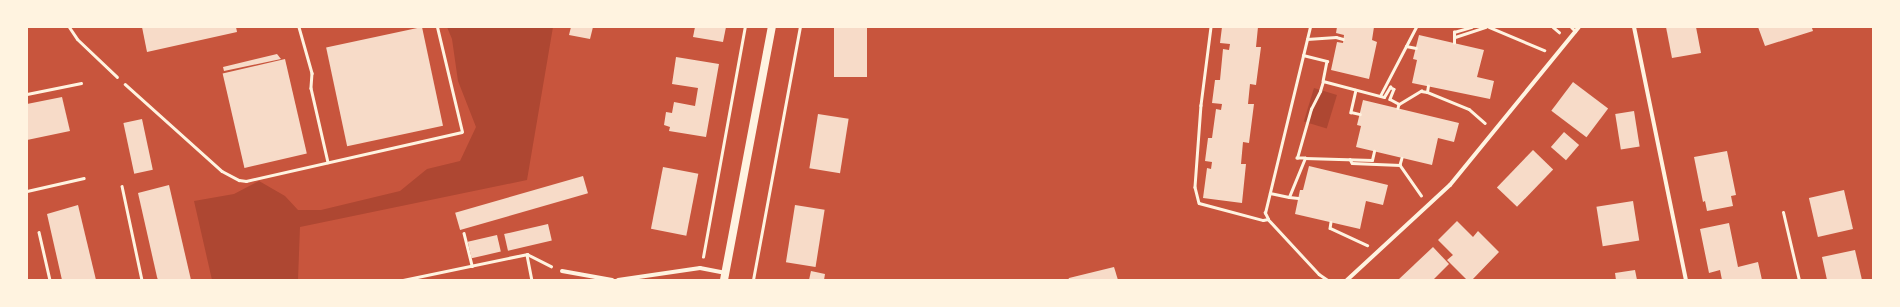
<!DOCTYPE html>
<style>
body{margin:0}
#map{position:relative;width:1900px;height:307px;overflow:hidden;background:#c8553d;font-family:"Sofia Sans Condensed",sans-serif}
div>[style]{position:absolute}
.green>*{inset:0;background:#ae4732;transform-origin:0 0}
.building>*{inset:0;background:#f7dbc8;transform-origin:0 0}
.path>*{height:2.5px;margin:-1.25px;padding:0 1.25px;transform-origin:1.25px;border-radius:1.25px;background:#fff3e0}
.service>*{height:3px;margin:-1.5px;padding:0 1.5px;transform-origin:1.5px;border-radius:1.5px;background:#fff3e0}
.minor>*{height:4px;margin:-2px;padding:0 2px;transform-origin:2px;border-radius:2px;background:#fff3e0}
.secondary>*{height:8px;margin:-4px;padding:0 4px;transform-origin:4px;border-radius:4px;background:#fff3e0}
span{translate:-50% -50%;white-space:nowrap;text-align:center;line-height:1.15;-webkit-text-stroke:3px #fff3e0;paint-order:stroke}
.frame{position:absolute;inset:0;border:28px solid #fff3e0;pointer-events:none}
</style>
<div id="map">
<div class="green">
<i style="clip-path:polygon(447px 27px,553px 27px,527px 180px,300px 227px,298px 280px,212px 280px,194px 201px,234px 194px,259px 181px,285px 196px,298px 210px,321px 210px,400px 191px,427px 169px,460px 161px,476px 127px,458px 81px,452px 39px)"></i>
<i style="left:1314px;top:88px;width:24px;height:35px;rotate:17deg"></i>
</div>
<div class="building">
<i style="clip-path:polygon(142px 27px,236px 27px,237px 32px,147px 52px)"></i>
<i style="left:422px;top:27px;width:101px;height:98px;rotate:78deg"></i>
<i style="clip-path:polygon(571px 27px,593px 27px,590px 39px,569px 35px)"></i>
<i style="clip-path:polygon(695px 27px,726px 27px,723px 42px,693px 37px)"></i>
<i style="left:834px;top:27px;width:33px;height:50px"></i>
<i style="clip-path:polygon(1222px 27px,1258px 27px,1256px 47px,1261px 47px,1256px 85px,1250px 84px,1248px 104px,1254px 104px,1249px 143px,1243px 142px,1241px 164px,1246px 164px,1242px 203px,1203px 198px,1207px 168px,1211px 169px,1212px 162px,1205px 161px,1208px 138px,1212px 138px,1216px 109px,1221px 110px,1222px 104px,1212px 103px,1215px 80px,1220px 80px,1223px 49px,1229px 50px,1230px 44px,1220px 43px)"></i>
<i style="clip-path:polygon(1337px 27px,1374px 27px,1372px 40px,1377px 42px,1369px 79px,1331px 70px,1337px 42px,1343px 43px,1344px 35px,1336px 33px)"></i>
<i style="clip-path:polygon(1666px 27px,1696px 27px,1701px 53px,1672px 58px)"></i>
<i style="clip-path:polygon(1758px 27px,1815px 27px,1812px 28px,1813px 31px,1765px 46px)"></i>
<i style="clip-path:polygon(1419px 35px,1484px 50px,1477px 77px,1494px 81px,1490px 99px,1412px 83px,1417px 60px,1413px 59px)"></i>
<i style="clip-path:polygon(277px 54px,281px 59px,224px 71px,223px 67px)"></i>
<i style="clip-path:polygon(676px 57px,719px 64px,706px 137px,669px 131px,670px 127px,664px 125px,666px 112px,672px 113px,674px 102px,695px 106px,698px 88px,672px 84px)"></i>
<i style="left:285px;top:59px;width:97px;height:64px;rotate:77deg"></i>
<i style="left:1573px;top:82px;width:44px;height:36px;rotate:37deg"></i>
<i style="clip-path:polygon(62px 97px,70px 131px,27px 140px,27px 104px)"></i>
<i style="clip-path:polygon(1363px 100px,1459px 123px,1454px 142px,1438px 138px,1432px 165px,1356px 147px,1361px 126px,1357px 125px)"></i>
<i style="left:1634px;top:111px;width:36px;height:19px;rotate:81deg"></i>
<i style="left:818px;top:114px;width:31px;height:55px;rotate:9deg"></i>
<i style="left:142px;top:119px;width:52px;height:19px;rotate:78deg"></i>
<i style="left:1564px;top:132px;width:20px;height:20px;rotate:41deg"></i>
<i style="left:1533px;top:150px;width:28px;height:52px;rotate:44deg"></i>
<i style="clip-path:polygon(1727px 151px,1736px 195px,1731px 196px,1733px 206px,1707px 211px,1705px 201px,1703px 202px,1694px 157px)"></i>
<i style="clip-path:polygon(1309px 166px,1388px 185px,1383px 205px,1366px 201px,1360px 229px,1295px 214px,1300px 190px,1303px 190px)"></i>
<i style="left:663px;top:167px;width:36px;height:63px;rotate:11deg"></i>
<i style="left:583px;top:176px;width:18px;height:133px;rotate:74deg"></i>
<i style="clip-path:polygon(169px 185px,191px 280px,158px 280px,157px 277px,138px 193px)"></i>
<i style="left:1844px;top:190px;width:40px;height:36px;rotate:77deg"></i>
<i style="left:1633px;top:201px;width:40px;height:37px;rotate:81deg"></i>
<i style="clip-path:polygon(78px 205px,96px 280px,62px 280px,47px 214px)"></i>
<i style="left:795px;top:205px;width:30px;height:58px;rotate:9deg"></i>
<i style="clip-path:polygon(1457px 221px,1473px 237px,1478px 231px,1499px 252px,1472px 280px,1467px 280px,1447px 260px,1453px 255px,1438px 240px)"></i>
<i style="clip-path:polygon(1729px 223px,1738px 267px,1758px 262px,1762px 280px,1722px 280px,1720px 270px,1709px 273px,1700px 229px)"></i>
<i style="left:548px;top:224px;width:17px;height:45px;rotate:77deg"></i>
<i style="left:497px;top:235px;width:17px;height:30px;rotate:77deg"></i>
<i style="clip-path:polygon(1433px 247px,1449px 264px,1433px 280px,1398px 280px)"></i>
<i style="clip-path:polygon(1855px 250px,1862px 280px,1827px 280px,1822px 257px)"></i>
<i style="clip-path:polygon(1114px 267px,1118px 280px,1068px 280px,1069px 278px)"></i>
<i style="clip-path:polygon(1635px 270px,1637px 280px,1616px 280px,1615px 273px)"></i>
<i style="clip-path:polygon(811px 271px,825px 274px,824px 280px,809px 280px)"></i>
</div>
<div class="path">
<i style="left:299px;top:27px;width:48px;rotate:74.2deg"></i>
<i style="left:312px;top:73px;width:15px;rotate:94deg"></i>
<i style="left:311px;top:88px;width:76px;rotate:77.1deg"></i>
<i style="left:1211px;top:27px;width:79px;rotate:97.3deg"></i>
<i style="left:1201px;top:105px;width:82px;rotate:94.2deg"></i>
<i style="left:1195px;top:187px;width:16px;rotate:76deg"></i>
<i style="left:1199px;top:203px;width:66px;rotate:14.9deg"></i>
<i style="left:1263px;top:220px;width:5px;rotate:-11deg"></i>
<i style="left:1268px;top:219px;width:75px;rotate:47.2deg"></i>
<i style="left:1319px;top:274px;width:11px;rotate:34deg"></i>
<i style="left:1489px;top:27px;width:60px;rotate:22.7deg"></i>
<i style="left:1553px;top:27px;width:8px;rotate:40deg"></i>
<i style="left:1455px;top:37px;width:32px;rotate:-18deg"></i>
<i style="left:1307px;top:39px;width:29px;rotate:-4deg"></i>
<i style="left:1336px;top:37px;width:7px;rotate:16deg"></i>
<i style="left:1454px;top:43px;width:11px;rotate:-90deg"></i>
<i style="left:1454px;top:32px;width:18px;rotate:-16deg"></i>
<i style="left:1406px;top:46px;width:10px;rotate:11deg"></i>
<i style="left:1303px;top:55px;width:25px;rotate:14deg"></i>
<i style="left:1327px;top:61px;width:20px;rotate:101deg"></i>
<i style="left:1323px;top:81px;width:63px;rotate:14.7deg"></i>
<i style="left:1384px;top:97px;width:12px;rotate:-59deg"></i>
<i style="left:1390px;top:87px;width:4px;rotate:27deg"></i>
<i style="left:1394px;top:89px;width:11px;rotate:112deg"></i>
<i style="left:1390px;top:99px;width:10px;rotate:29deg"></i>
<i style="left:1399px;top:104px;width:4px;rotate:104deg"></i>
<i style="left:125px;top:84px;width:130px;rotate:41.9deg"></i>
<i style="left:222px;top:171px;width:19px;rotate:28deg"></i>
<i style="left:239px;top:180px;width:7px;rotate:8deg"></i>
<i style="left:246px;top:181px;width:221px;rotate:-12.8deg"></i>
<i style="left:462px;top:132px;width:108px;rotate:-103.4deg"></i>
<i style="left:1356px;top:90px;width:23px;rotate:103deg"></i>
<i style="left:1351px;top:112px;width:9px;rotate:13deg"></i>
<i style="left:1427px;top:92px;width:6px;rotate:-81deg"></i>
<i style="left:27px;top:94px;width:55px;rotate:-11.5deg"></i>
<i style="left:1380px;top:96px;width:78px;rotate:-62.4deg"></i>
<i style="left:1399px;top:104px;width:26px;rotate:-31deg"></i>
<i style="left:1421px;top:91px;width:6px;rotate:9deg"></i>
<i style="left:1427px;top:92px;width:45px;rotate:22deg"></i>
<i style="left:1469px;top:109px;width:21px;rotate:41deg"></i>
<i style="left:1305px;top:158px;width:8px;rotate:180deg"></i>
<i style="left:1297px;top:158px;width:51px;rotate:-74.1deg"></i>
<i style="left:1311px;top:109px;width:20px;rotate:-63deg"></i>
<i style="left:1320px;top:91px;width:10px;rotate:-73deg"></i>
<i style="left:1402px;top:158px;width:7px;rotate:106deg"></i>
<i style="left:1400px;top:165px;width:37px;rotate:55deg"></i>
<i style="left:1350px;top:159px;width:4px;rotate:63deg"></i>
<i style="left:1352px;top:163px;width:48px;rotate:2.4deg"></i>
<i style="left:122px;top:186px;width:96px;rotate:78deg"></i>
<i style="left:27px;top:191px;width:58px;rotate:-12.8deg"></i>
<i style="left:1270px;top:193px;width:19px;rotate:12deg"></i>
<i style="left:1289px;top:197px;width:42px;rotate:-67.7deg"></i>
<i style="left:1305px;top:158px;width:67px;rotate:1.7deg"></i>
<i style="left:1372px;top:160px;width:9px;rotate:-77deg"></i>
<i style="left:1289px;top:197px;width:9px;rotate:6deg"></i>
<i style="left:1268px;top:219px;width:7px;rotate:-117deg"></i>
<i style="left:1265px;top:213px;width:191px;rotate:-76.4deg"></i>
<i style="left:1331px;top:222px;width:6px;rotate:99deg"></i>
<i style="left:1330px;top:228px;width:41px;rotate:24.7deg"></i>
<i style="left:39px;top:232px;width:49px;rotate:77.1deg"></i>
<i style="left:464px;top:233px;width:34px;rotate:76deg"></i>
<i style="left:527px;top:255px;width:25px;rotate:79deg"></i>
<i style="left:703px;top:257px;width:234px;rotate:-79.7deg"></i>
<i style="left:403px;top:280px;width:127px;rotate:-11.8deg"></i>
<i style="left:527px;top:254px;width:27px;rotate:27deg"></i>
<i style="left:753px;top:280px;width:257px;rotate:-79.5deg"></i>
</div>
<div class="service">
<i style="left:69px;top:27px;width:14px;rotate:56deg"></i>
<i style="left:77px;top:39px;width:55px;rotate:43.5deg"></i>
<i style="left:1571px;top:27px;width:6px;rotate:45deg"></i>
<i style="left:1783px;top:212px;width:70px;rotate:76.8deg"></i>
</div>
<div class="minor">
<i style="left:1634px;top:27px;width:258px;rotate:78.4deg"></i>
<i style="left:562px;top:271px;width:51px;rotate:10.2deg"></i>
<i style="left:618px;top:280px;width:83px;rotate:-8.3deg"></i>
<i style="left:700px;top:268px;width:25px;rotate:11deg"></i>
<i style="left:1347px;top:280px;width:140px;rotate:-42.7deg"></i>
<i style="left:1450px;top:185px;width:204px;rotate:-50.8deg"></i>
</div>
<div class="secondary">
<i style="left:724px;top:280px;width:258px;rotate:-79.3deg"></i>
</div>
<div class="frame"></div>
</div>
